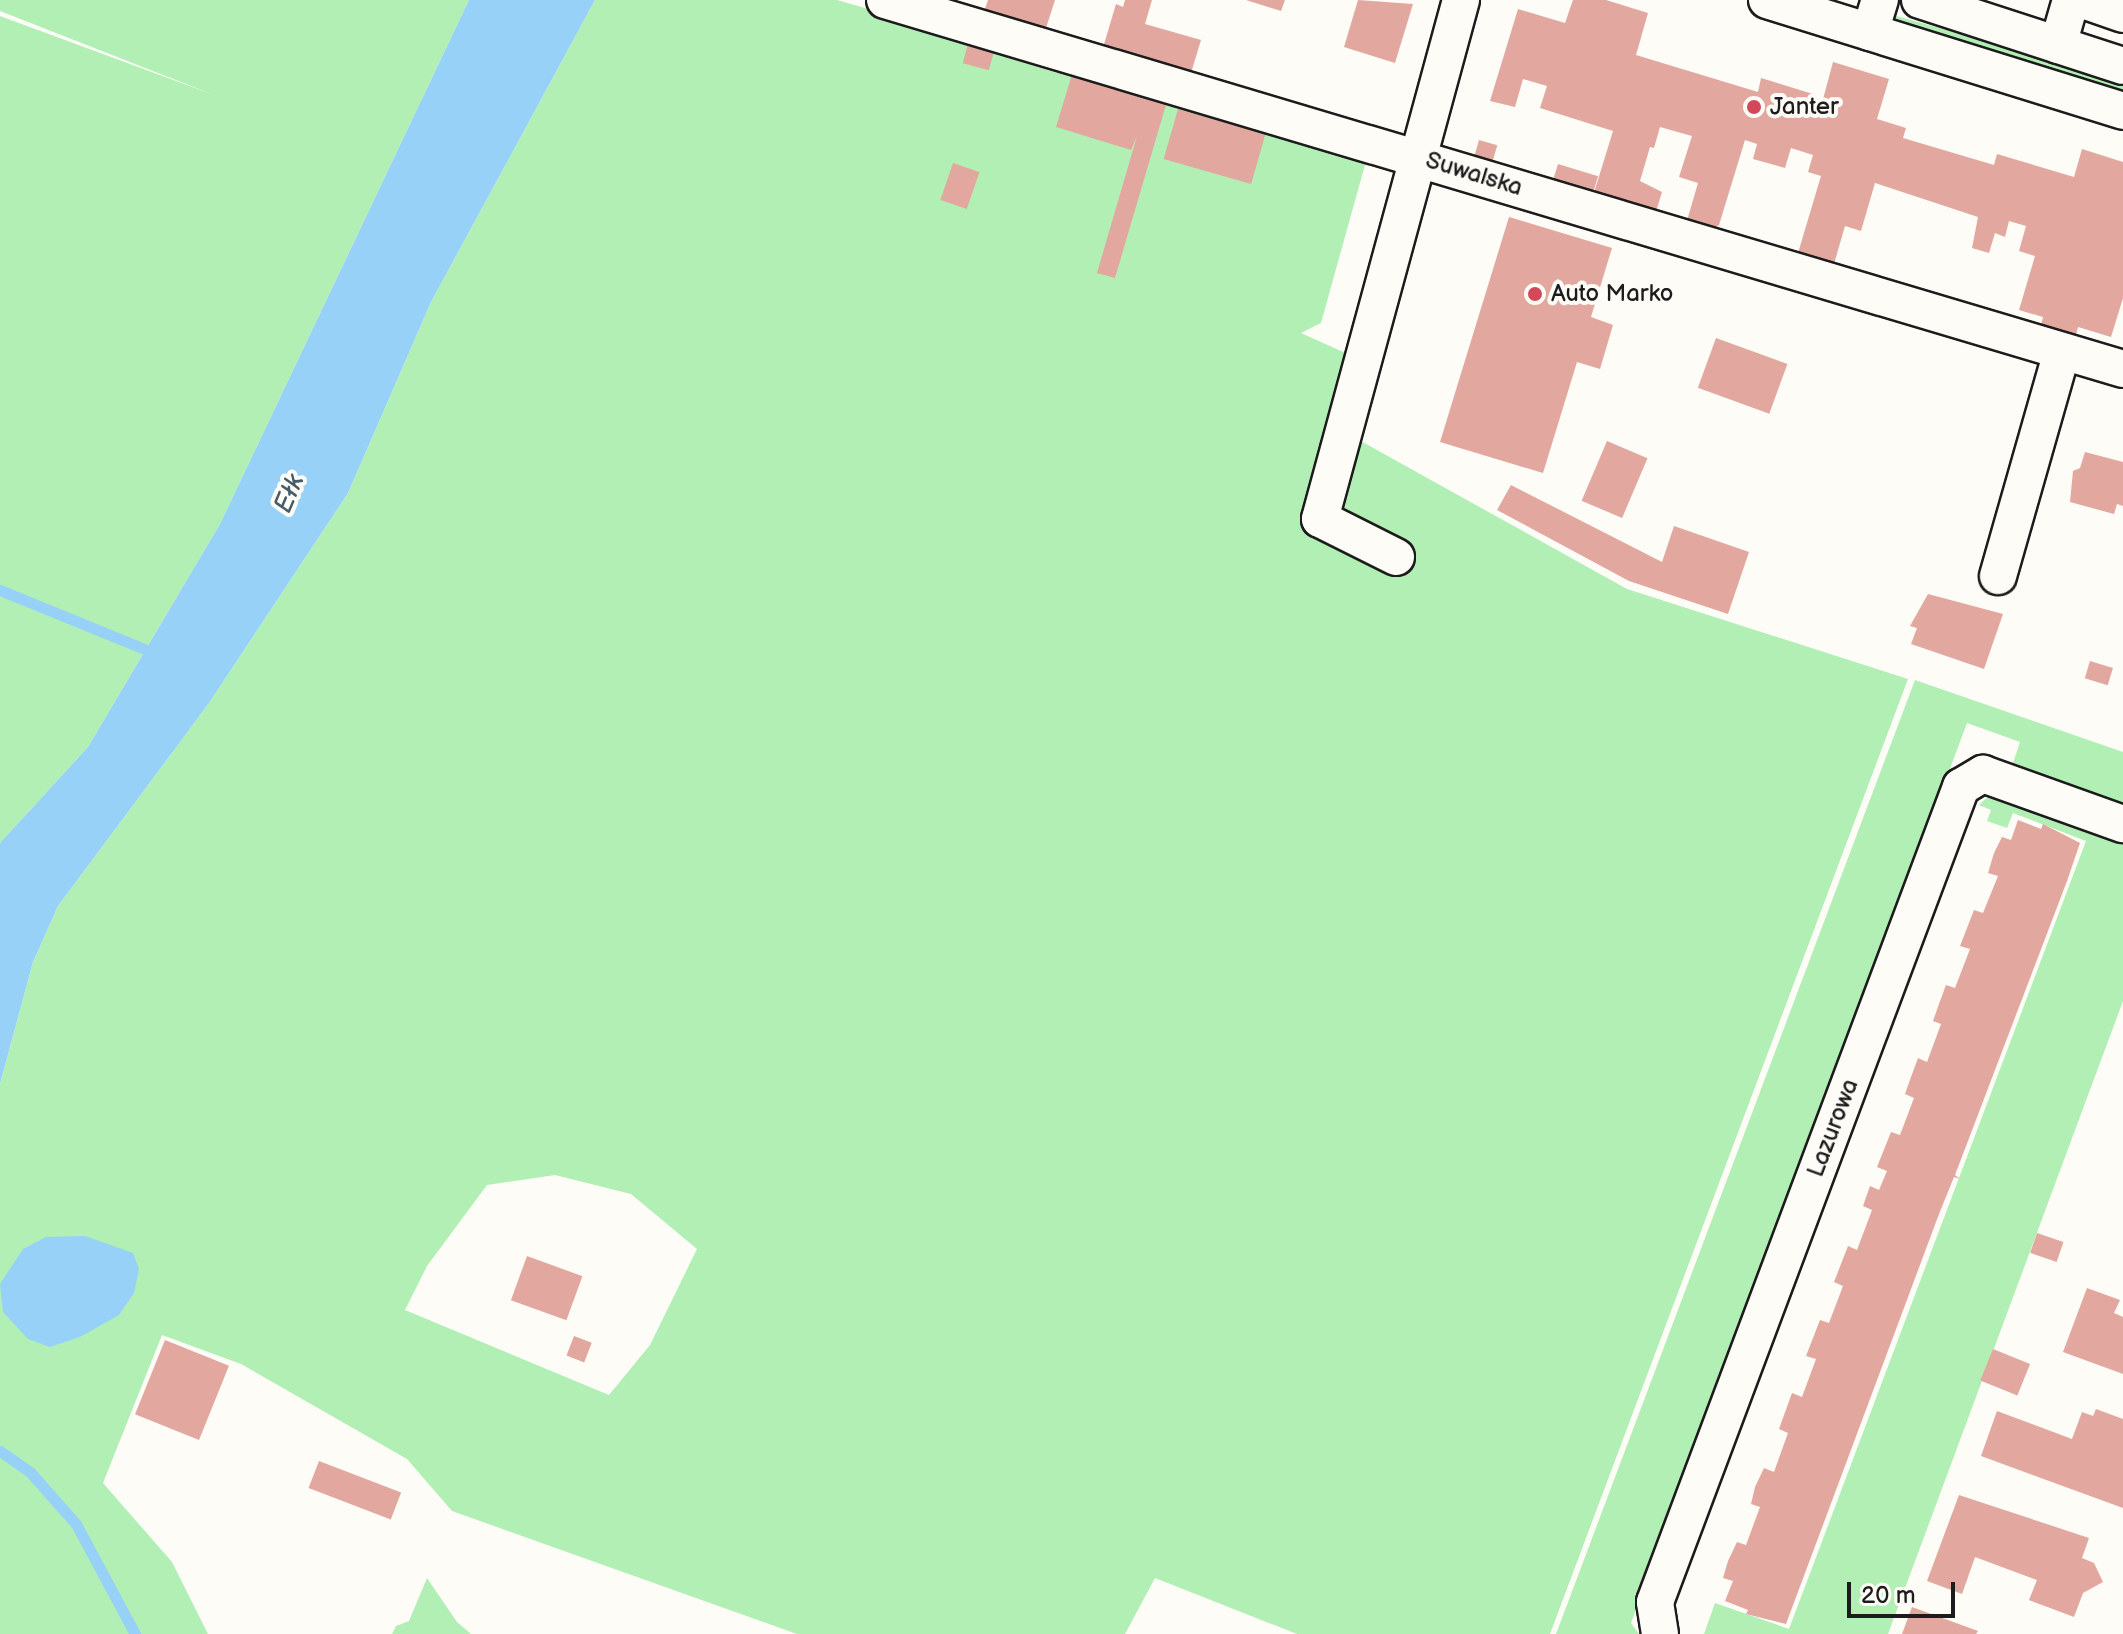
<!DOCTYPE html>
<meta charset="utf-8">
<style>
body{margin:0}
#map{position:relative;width:2123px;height:1634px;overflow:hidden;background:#fdfcf7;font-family:"Balsamiq Sans",sans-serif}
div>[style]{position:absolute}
.green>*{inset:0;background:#b2efb5}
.water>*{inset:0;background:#97d1f7}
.stream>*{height:11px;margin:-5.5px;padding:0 5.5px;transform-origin:5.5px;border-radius:5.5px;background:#97d1f7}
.building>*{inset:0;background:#e2a89f;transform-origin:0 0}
.roads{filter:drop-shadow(2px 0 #1c1c1c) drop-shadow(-2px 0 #1c1c1c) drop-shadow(0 2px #1c1c1c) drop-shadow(0 -2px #1c1c1c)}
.minor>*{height:36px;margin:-18px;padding:0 18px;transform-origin:18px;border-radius:18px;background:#fdfcf7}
.dots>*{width:22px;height:22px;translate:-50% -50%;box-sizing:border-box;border:4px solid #fdfcf7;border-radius:50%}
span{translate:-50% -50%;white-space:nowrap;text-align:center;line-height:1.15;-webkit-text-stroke:8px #fdfcf7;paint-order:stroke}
.poi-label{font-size:24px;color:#1c1c1c}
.left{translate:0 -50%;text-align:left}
.street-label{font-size:24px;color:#1c1c1c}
.water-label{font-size:26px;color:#475b69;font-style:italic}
.scale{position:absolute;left:1847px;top:1582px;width:108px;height:36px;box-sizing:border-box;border:4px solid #1c1c1c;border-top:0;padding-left:10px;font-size:24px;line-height:28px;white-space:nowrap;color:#1c1c1c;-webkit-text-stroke:6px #fdfcf7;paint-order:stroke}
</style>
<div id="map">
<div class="green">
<i style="clip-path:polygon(0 0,469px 0,220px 524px,88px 747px,0 843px,0 16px,214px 95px,0 11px)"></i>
<i style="clip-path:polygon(evenodd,595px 0,837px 0,1011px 50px,1012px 59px,1057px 73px,1062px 65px,1368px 154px,1321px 323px,1301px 333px,1352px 356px,1332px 425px,1627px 589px,1908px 679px,1550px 1634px,1297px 1634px,1155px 1578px,1125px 1634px,797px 1634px,452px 1511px,407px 1459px,241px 1364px,162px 1335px,103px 1483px,172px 1562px,208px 1634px,0 1634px,0 1084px,33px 962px,58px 906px,209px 703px,348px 493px,431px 302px,595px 0,555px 1175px,631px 1194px,697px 1249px,650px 1345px,609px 1395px,405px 1310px,427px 1266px,487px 1185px,555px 1175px)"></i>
<i style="clip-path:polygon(1893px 15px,2123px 79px,2123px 100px,1896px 25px)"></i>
<i style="clip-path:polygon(1915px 680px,2123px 752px,2123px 801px,2119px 811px,2011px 769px,2020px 742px,1967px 723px,1631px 1623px,1639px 1634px,1556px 1634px)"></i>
<i style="clip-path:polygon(1990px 795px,2123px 835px,2123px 1001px,1888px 1634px,1704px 1634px,1715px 1603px,1789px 1629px,2086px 841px,2013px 813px,2007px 828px,1987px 821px,1991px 810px,1979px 805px)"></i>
<i style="clip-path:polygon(427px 1578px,457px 1622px,471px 1634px,392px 1634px,396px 1626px,409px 1621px)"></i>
</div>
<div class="water">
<i style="clip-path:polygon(469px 0,595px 0,431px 302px,348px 493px,209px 703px,58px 906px,33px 962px,0 1084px,0 843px,88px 747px,220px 524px)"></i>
<i style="clip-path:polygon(85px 1236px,133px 1253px,139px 1269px,134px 1293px,119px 1315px,80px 1337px,50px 1347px,28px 1339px,3px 1312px,0 1284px,23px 1249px,46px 1237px)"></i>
</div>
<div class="stream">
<i style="left:0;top:590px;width:172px;rotate:22.2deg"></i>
<i style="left:0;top:1451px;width:37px;rotate:35deg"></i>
<i style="left:30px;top:1472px;width:69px;rotate:48.5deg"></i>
<i style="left:76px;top:1524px;width:125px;rotate:61.8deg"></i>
</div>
<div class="building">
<i style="clip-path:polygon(988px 0,1055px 0,1046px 28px,985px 9px)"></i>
<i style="clip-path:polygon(1125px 0,1152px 0,1145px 24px,1201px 40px,1191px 73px,1102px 51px,1116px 4px,1123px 7px)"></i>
<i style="clip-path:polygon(1246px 0,1285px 0,1281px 11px)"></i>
<i style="clip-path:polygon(1358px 0,1413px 4px,1395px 63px,1344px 47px)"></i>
<i style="clip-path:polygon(1573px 0,1606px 0,1648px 13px,1636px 55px,1758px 92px,1761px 78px,1813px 94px,1811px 99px,1822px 103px,1833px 62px,1889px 79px,1877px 119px,1906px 128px,1903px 138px,1994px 165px,1997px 154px,2074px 177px,2082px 149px,2123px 162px,2123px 298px,2111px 337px,2078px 327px,2076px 335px,2041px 325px,2043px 317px,2019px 310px,2035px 256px,2019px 251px,2026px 226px,2009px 221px,2005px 237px,1995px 233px,1989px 253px,1972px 248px,1978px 217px,1875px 183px,1861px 231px,1845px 226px,1834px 264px,1798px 253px,1821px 176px,1808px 172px,1813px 155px,1791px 148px,1785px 168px,1753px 159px,1757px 144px,1745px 140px,1719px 225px,1710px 231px,1686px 224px,1698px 183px,1679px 177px,1692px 136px,1660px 127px,1654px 148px,1650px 147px,1640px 181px,1662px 192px,1655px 215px,1593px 196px,1613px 131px,1540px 108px,1547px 86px,1523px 79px,1515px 107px,1490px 101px,1518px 9px,1565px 23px)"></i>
<i style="left:969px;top:40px;width:27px;height:24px;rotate:15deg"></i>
<i style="clip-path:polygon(1073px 71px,1168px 98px,1115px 278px,1097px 273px,1137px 136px,1131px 150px,1056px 127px)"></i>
<i style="left:1178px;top:109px;width:91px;height:52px;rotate:16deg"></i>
<i style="left:1479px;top:140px;width:19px;height:19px;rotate:16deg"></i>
<i style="left:953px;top:163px;width:28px;height:39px;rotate:19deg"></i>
<i style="left:1558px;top:164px;width:42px;height:22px;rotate:17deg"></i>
<i style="clip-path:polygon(1509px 217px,1612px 248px,1591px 317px,1613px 325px,1600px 369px,1577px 362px,1543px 473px,1440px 442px)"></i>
<i style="left:1716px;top:338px;width:76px;height:53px;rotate:20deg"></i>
<i style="left:1607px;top:441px;width:44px;height:65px;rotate:23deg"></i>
<i style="clip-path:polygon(2085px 452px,2123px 462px,2123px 506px,2117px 504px,2114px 514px,2070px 502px,2073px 471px,2080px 468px)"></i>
<i style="clip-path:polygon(1511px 485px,1662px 562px,1674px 526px,1749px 552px,1728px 614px,1629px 581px,1497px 510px)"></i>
<i style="clip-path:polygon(1928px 594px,2003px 614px,1984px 669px,1911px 644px,1917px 628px,1910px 626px)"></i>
<i style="left:2090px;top:661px;width:24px;height:18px;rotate:17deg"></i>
<i style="clip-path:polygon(2018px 820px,2041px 829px,2043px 824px,2080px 843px,2067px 881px,1955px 1175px,1960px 1179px,1954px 1177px,1939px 1214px,1786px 1624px,1746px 1614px,1748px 1610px,1725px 1601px,1733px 1581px,1723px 1578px,1728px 1561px,1737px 1542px,1746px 1545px,1760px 1507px,1751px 1504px,1755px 1487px,1764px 1468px,1774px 1472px,1788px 1433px,1779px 1429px,1792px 1393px,1802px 1397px,1816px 1359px,1806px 1356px,1820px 1320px,1829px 1323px,1843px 1286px,1834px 1282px,1848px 1246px,1857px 1250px,1872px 1210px,1863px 1206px,1870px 1186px,1879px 1190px,1887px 1171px,1877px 1167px,1891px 1132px,1900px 1135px,1914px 1098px,1905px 1094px,1911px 1077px,1918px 1058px,1927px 1062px,1941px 1024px,1933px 1021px,1939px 1004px,1946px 985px,1955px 988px,1970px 949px,1960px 946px,1974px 910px,1983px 913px,1998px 876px,1988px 873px,1994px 853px,2002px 837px,2011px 840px)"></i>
<i style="left:2037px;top:1233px;width:28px;height:21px;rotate:19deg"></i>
<i style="left:527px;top:1256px;width:59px;height:47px;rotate:20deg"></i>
<i style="clip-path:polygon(2087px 1288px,2120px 1300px,2114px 1313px,2123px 1317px,2123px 1374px,2063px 1352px)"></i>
<i style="left:574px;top:1336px;width:19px;height:21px;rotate:21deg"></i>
<i style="left:165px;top:1340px;width:69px;height:80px;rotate:22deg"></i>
<i style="left:1993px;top:1349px;width:40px;height:34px;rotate:22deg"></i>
<i style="clip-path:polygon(2096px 1409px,2123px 1419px,2123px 1508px,1981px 1456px,1997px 1411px,2072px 1439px,2082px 1412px,2093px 1416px)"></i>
<i style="left:319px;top:1461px;width:88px;height:29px;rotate:21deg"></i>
<i style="clip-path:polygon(1959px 1495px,2089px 1538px,2082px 1558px,2094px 1563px,2103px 1582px,2083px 1593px,2074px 1617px,2029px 1600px,2037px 1580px,1975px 1557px,1962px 1594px,1927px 1581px)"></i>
<i style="clip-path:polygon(1912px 1607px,1978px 1631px,1976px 1634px,1902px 1634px)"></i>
</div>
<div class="roads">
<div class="minor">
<i style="left:885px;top:0;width:1292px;rotate:16.6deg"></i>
<i style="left:1767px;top:0;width:373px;rotate:17.3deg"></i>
<i style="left:1920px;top:0;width:213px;rotate:18deg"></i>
<i style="left:2083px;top:0;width:42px;rotate:19.3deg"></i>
<i style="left:1870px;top:32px;width:34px;rotate:-73deg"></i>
<i style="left:2058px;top:45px;width:47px;rotate:-73.9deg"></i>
<i style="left:1396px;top:557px;width:85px;rotate:-153.4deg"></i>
<i style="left:1320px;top:519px;width:538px;rotate:-74.8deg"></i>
<i style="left:1998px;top:576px;width:233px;rotate:-74.1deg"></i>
<i style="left:1660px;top:1634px;width:32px;rotate:-99deg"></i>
<i style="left:1655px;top:1602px;width:871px;rotate:-69.42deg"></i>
<i style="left:1961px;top:787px;width:26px;rotate:-31deg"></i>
<i style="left:1983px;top:774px;width:149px;rotate:19.7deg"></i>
</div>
</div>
<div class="dots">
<i style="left:1754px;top:107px;background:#d1495b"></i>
<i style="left:1535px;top:294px;background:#d1495b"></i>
</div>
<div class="poi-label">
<span class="left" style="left:1770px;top:107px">Janter</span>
<span class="left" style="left:1551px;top:294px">Auto Marko</span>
</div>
<div class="street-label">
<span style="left:1474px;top:174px;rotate:17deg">Suwalska</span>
<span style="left:1833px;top:1128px;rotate:-69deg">Lazurowa</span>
</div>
<div class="water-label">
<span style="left:290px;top:494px;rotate:-67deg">Ełk</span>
</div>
<div class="scale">20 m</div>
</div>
